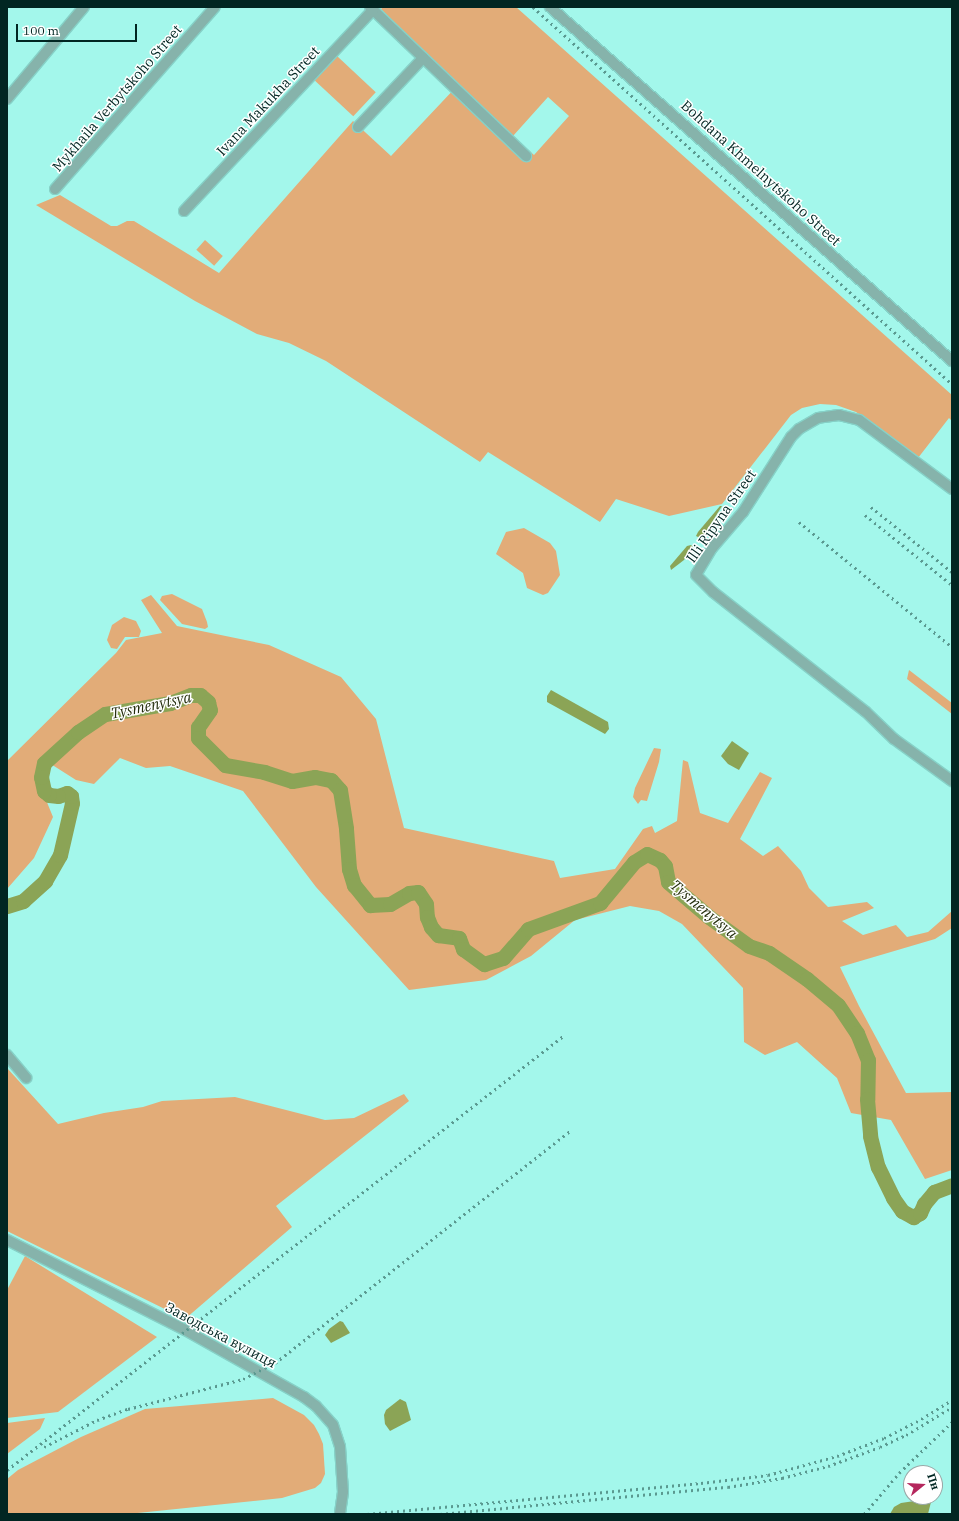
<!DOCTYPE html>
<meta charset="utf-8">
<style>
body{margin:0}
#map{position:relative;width:959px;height:1521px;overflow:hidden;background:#a3f7eb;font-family:"IBM Plex Serif",serif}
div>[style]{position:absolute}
.green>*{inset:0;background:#e2ac78;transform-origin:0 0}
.water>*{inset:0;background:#8ba456}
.river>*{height:15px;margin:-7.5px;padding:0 7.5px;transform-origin:7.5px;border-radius:7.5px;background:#8ba456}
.roads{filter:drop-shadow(1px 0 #86d1c7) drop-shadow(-1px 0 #86d1c7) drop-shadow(0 1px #86d1c7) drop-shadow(0 -1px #86d1c7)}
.street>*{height:10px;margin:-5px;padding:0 5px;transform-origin:5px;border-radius:5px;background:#86b3ab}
.rail>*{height:2.5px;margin-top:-1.25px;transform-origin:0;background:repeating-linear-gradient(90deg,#5a9990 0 2px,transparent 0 6px)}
span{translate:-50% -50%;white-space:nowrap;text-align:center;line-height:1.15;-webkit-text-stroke:3px #fff;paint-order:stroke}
.street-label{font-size:14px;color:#012622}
.water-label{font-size:15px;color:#242e0d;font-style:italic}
.frame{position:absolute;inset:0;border:8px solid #012622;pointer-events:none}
.north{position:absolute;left:903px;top:1465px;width:40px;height:40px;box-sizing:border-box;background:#fff;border:1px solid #99a8a7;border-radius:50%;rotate:72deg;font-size:11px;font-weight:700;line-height:16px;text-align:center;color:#012622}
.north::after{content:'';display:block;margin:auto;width:14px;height:18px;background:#b5275d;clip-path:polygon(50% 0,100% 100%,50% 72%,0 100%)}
.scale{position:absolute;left:16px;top:24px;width:121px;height:18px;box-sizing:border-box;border:2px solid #012622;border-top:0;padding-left:5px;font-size:12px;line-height:14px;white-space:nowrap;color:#012622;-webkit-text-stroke:3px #fff;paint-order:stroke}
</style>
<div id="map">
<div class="green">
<i style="clip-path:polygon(evenodd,383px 7px,516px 7px,952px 395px,952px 421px,949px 418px,918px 458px,856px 412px,836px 405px,820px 404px,802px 408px,791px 415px,722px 504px,669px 516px,616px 499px,600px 522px,488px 452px,480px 462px,326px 361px,289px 343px,257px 334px,195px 301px,36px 205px,60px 195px,111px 226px,117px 226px,127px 221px,134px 221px,219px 273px,353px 121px,391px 156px,458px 85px,381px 9px,383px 7px,548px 97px,569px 116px,534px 155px,513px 136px,548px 97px)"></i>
<i style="left:337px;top:56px;width:53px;height:33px;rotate:43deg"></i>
<i style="left:205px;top:240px;width:24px;height:13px;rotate:42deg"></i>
<i style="clip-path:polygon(524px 528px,550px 543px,556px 551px,560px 575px,548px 593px,543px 595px,527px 588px,523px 573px,496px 554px,506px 532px)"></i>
<i style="clip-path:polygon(172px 594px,202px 609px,207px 622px,208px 627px,205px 629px,182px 624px,160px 600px,162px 596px)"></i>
<i style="clip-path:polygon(151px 595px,177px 626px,269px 645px,341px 677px,376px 719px,404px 828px,554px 861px,560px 878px,615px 869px,643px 829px,652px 826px,655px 833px,677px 821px,683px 760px,688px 762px,700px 813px,728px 823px,760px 772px,772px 778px,740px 839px,763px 856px,778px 846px,801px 871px,809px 888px,828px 907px,867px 902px,874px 908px,842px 921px,863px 935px,896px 925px,907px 937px,928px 932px,952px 911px,952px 928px,935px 939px,840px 967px,859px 1006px,906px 1093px,952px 1092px,952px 1170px,925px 1179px,891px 1120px,851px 1113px,837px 1078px,797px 1042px,765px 1055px,744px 1042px,743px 988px,682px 924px,659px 911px,630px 906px,575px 920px,531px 956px,486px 980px,409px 990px,316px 887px,243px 791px,170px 766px,146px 768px,120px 758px,94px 784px,76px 780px,43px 759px,35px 773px,53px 817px,34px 858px,7px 889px,7px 761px,116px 653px,126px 640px,162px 633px,141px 600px)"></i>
<i style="clip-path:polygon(124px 617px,136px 621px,141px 631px,139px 637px,125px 637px,117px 649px,111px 648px,107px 640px,112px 625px)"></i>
<i style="clip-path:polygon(909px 670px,952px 703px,952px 714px,907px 679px)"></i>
<i style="clip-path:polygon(654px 748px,661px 749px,659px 762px,647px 801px,641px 800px,638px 804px,633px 797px,635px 788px)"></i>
<i style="clip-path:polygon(7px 1068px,58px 1124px,104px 1113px,143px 1107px,162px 1101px,235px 1097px,325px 1120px,354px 1118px,404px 1094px,409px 1101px,276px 1206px,292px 1227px,185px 1319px,7px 1231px)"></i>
<i style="clip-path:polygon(25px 1256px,157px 1337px,58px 1412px,7px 1418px,7px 1290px)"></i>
<i style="clip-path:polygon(273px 1398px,304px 1415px,314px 1425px,319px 1434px,323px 1444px,325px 1474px,321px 1483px,315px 1488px,282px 1498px,128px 1514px,7px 1514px,7px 1479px,18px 1470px,81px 1437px,145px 1409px)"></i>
<i style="clip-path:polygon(45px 1418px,40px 1429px,7px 1454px,7px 1423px)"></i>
</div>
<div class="water">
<i style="clip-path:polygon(720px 506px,722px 506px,704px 535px,698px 537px,696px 536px,698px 532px)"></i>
<i style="clip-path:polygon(691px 545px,693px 547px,684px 560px,671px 570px,670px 566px,687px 546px)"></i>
<i style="clip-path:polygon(551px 690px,608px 722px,609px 729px,605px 734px,547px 702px,547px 696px)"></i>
<i style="clip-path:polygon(732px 741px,749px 753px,739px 770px,728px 764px,721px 756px)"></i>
<i style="clip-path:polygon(340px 1321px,343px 1322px,350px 1333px,331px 1343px,325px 1335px,329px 1329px)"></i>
<i style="clip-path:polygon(400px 1399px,406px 1402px,411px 1420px,390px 1431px,385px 1424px,384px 1415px,386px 1410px)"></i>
<i style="clip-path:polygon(928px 1499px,931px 1502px,928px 1514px,890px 1514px,894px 1507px,901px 1503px)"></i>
</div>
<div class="river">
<i style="left:7px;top:906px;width:17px;rotate:-17deg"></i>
<i style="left:23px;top:901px;width:30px;rotate:-42deg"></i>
<i style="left:45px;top:881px;width:30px;rotate:-60deg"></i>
<i style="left:60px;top:855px;width:53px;rotate:-77deg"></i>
<i style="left:72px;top:803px;width:7px;rotate:-98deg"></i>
<i style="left:71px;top:796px;width:5px;rotate:-143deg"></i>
<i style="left:67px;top:793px;width:9px;rotate:162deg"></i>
<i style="left:58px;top:796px;width:9px;rotate:-174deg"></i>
<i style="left:49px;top:795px;width:6px;rotate:-141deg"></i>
<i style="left:44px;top:791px;width:14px;rotate:-102deg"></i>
<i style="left:41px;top:777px;width:14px;rotate:-78deg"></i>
<i style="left:44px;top:763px;width:46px;rotate:-42.4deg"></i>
<i style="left:78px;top:732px;width:32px;rotate:-34deg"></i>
<i style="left:105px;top:714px;width:66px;rotate:-9.6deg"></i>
<i style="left:170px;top:703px;width:22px;rotate:-21deg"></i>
<i style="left:191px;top:695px;width:9px"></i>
<i style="left:200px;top:695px;width:11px;rotate:41deg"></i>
<i style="left:208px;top:702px;width:8px;rotate:76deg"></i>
<i style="left:210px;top:710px;width:21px;rotate:125deg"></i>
<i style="left:198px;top:727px;width:11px;rotate:90deg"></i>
<i style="left:198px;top:738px;width:38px;rotate:45deg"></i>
<i style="left:225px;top:765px;width:40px;rotate:10deg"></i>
<i style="left:264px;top:772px;width:29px;rotate:18deg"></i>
<i style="left:292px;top:781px;width:23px;rotate:-10deg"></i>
<i style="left:315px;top:777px;width:16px;rotate:11deg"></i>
<i style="left:331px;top:780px;width:13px;rotate:48deg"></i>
<i style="left:340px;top:790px;width:39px;rotate:81deg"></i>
<i style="left:346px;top:829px;width:40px;rotate:85.7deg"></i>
<i style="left:349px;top:869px;width:17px;rotate:73deg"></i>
<i style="left:354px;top:885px;width:26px;rotate:51deg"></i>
<i style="left:370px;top:905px;width:20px;rotate:-3deg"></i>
<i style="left:390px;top:904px;width:22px;rotate:-30deg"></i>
<i style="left:409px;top:893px;width:9px;rotate:-6deg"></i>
<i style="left:418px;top:892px;width:14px;rotate:56deg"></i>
<i style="left:426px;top:904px;width:13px;rotate:86deg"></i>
<i style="left:427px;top:917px;width:11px;rotate:68deg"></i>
<i style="left:431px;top:927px;width:11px;rotate:49deg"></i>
<i style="left:438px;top:935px;width:21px;rotate:8deg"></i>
<i style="left:459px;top:938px;width:12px;rotate:70deg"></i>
<i style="left:463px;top:949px;width:26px;rotate:36deg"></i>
<i style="left:484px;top:964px;width:20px;rotate:-18deg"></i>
<i style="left:503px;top:958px;width:38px;rotate:-49deg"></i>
<i style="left:528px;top:929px;width:77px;rotate:-19.9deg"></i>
<i style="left:600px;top:903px;width:53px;rotate:-50.3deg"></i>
<i style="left:634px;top:862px;width:15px;rotate:-32deg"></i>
<i style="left:647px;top:854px;width:14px;rotate:25deg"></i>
<i style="left:660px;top:860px;width:8px;rotate:50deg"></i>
<i style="left:665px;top:866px;width:16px;rotate:79deg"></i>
<i style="left:668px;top:882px;width:54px;rotate:40.5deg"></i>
<i style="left:709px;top:917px;width:49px;rotate:35.9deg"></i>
<i style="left:749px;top:946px;width:21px;rotate:19deg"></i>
<i style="left:769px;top:953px;width:46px;rotate:34.4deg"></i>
<i style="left:807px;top:979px;width:40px;rotate:40deg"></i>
<i style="left:838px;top:1005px;width:34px;rotate:56deg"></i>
<i style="left:857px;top:1033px;width:29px;rotate:68deg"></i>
<i style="left:868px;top:1060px;width:39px;rotate:91deg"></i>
<i style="left:867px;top:1099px;width:37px;rotate:85deg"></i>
<i style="left:870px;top:1136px;width:32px;rotate:76deg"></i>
<i style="left:878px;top:1167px;width:34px;rotate:64deg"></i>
<i style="left:893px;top:1198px;width:16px;rotate:55deg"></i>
<i style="left:902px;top:1211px;width:13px;rotate:29deg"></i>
<i style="left:913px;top:1217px;width:8px;rotate:-30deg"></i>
<i style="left:920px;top:1213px;width:10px;rotate:-66deg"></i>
<i style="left:924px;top:1204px;width:16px;rotate:-50deg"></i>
<i style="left:934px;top:1192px;width:19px;rotate:-21deg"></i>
</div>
<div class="roads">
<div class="street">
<i style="left:370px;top:7px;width:216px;rotate:43.7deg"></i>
<i style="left:550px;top:7px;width:536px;rotate:41.37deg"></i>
<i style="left:7px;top:99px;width:120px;rotate:-50.1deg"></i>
<i style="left:358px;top:127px;width:95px;rotate:-46.7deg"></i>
<i style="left:55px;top:189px;width:242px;rotate:-48.7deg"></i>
<i style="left:184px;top:211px;width:276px;rotate:-46.8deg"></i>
<i style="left:952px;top:489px;width:116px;rotate:-143.4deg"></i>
<i style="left:859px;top:420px;width:21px;rotate:-166deg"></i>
<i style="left:839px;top:415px;width:21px;rotate:172deg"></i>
<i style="left:818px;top:418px;width:22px;rotate:150deg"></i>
<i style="left:799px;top:429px;width:11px;rotate:135deg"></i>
<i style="left:791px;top:437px;width:89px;rotate:122.6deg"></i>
<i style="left:743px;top:512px;width:48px;rotate:130.7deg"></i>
<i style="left:712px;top:548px;width:31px;rotate:121deg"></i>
<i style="left:696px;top:575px;width:24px;rotate:45deg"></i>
<i style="left:713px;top:592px;width:194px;rotate:38.1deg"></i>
<i style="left:866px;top:712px;width:39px;rotate:44deg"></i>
<i style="left:894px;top:739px;width:72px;rotate:35.9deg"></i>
<i style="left:7px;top:1055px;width:30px;rotate:50deg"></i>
<i style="left:7px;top:1240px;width:199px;rotate:26.8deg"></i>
<i style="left:185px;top:1330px;width:137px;rotate:29.4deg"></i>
<i style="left:304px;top:1397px;width:15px;rotate:37deg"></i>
<i style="left:316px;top:1406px;width:25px;rotate:48deg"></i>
<i style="left:333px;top:1425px;width:23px;rotate:72deg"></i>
<i style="left:340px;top:1447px;width:45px;rotate:86.2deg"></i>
<i style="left:343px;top:1492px;width:22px;rotate:98deg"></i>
</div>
</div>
<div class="rail">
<i style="left:533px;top:7px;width:564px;rotate:41.98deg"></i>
<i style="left:871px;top:507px;width:104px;rotate:38.7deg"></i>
<i style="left:865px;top:515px;width:112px;rotate:38.8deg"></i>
<i style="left:799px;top:522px;width:198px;rotate:39.2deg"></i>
<i style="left:44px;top:1447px;width:59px;rotate:-27deg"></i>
<i style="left:97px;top:1420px;width:33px;rotate:-20deg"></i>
<i style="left:128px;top:1409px;width:119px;rotate:-14.6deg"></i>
<i style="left:243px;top:1379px;width:36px;rotate:-27deg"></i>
<i style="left:275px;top:1363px;width:377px;rotate:-38.2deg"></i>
<i style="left:7px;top:1470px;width:705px;rotate:-37.97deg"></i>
<i style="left:367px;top:1514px;width:335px;rotate:-5.3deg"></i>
<i style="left:701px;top:1483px;width:67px;rotate:-6.8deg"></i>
<i style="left:768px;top:1475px;width:72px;rotate:-15.4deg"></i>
<i style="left:837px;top:1456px;width:50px;rotate:-21deg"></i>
<i style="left:884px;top:1438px;width:36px;rotate:-27deg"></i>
<i style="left:916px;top:1422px;width:42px;rotate:-31.4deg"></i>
<i style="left:440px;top:1514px;width:289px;rotate:-5.4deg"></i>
<i style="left:728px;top:1487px;width:55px;rotate:-9.5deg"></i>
<i style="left:782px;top:1478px;width:48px;rotate:-14.6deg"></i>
<i style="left:828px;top:1466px;width:55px;rotate:-20.1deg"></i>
<i style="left:880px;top:1447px;width:29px;rotate:-25deg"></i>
<i style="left:906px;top:1435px;width:54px;rotate:-31.3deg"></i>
<i style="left:864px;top:1514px;width:54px;rotate:-49.5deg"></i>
<i style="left:899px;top:1473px;width:74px;rotate:-43.9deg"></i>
</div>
<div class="street-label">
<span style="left:117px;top:98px;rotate:-49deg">Mykhaila Verbytskoho Street</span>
<span style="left:268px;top:101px;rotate:-47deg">Ivana Makukha Street</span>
<span style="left:761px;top:173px;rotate:42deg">Bohdana Khmelnytskoho Street</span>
<span style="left:721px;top:516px;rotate:-55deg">Illi Ripyna Street</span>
<span style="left:221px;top:1335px;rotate:28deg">Заводська вулиця</span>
</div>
<div class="water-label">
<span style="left:151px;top:705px;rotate:-12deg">Tysmenytsya</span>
<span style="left:704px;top:909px;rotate:40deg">Tysmenytsya</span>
</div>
<div class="frame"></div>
<div class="north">Пн</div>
<div class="scale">100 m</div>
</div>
